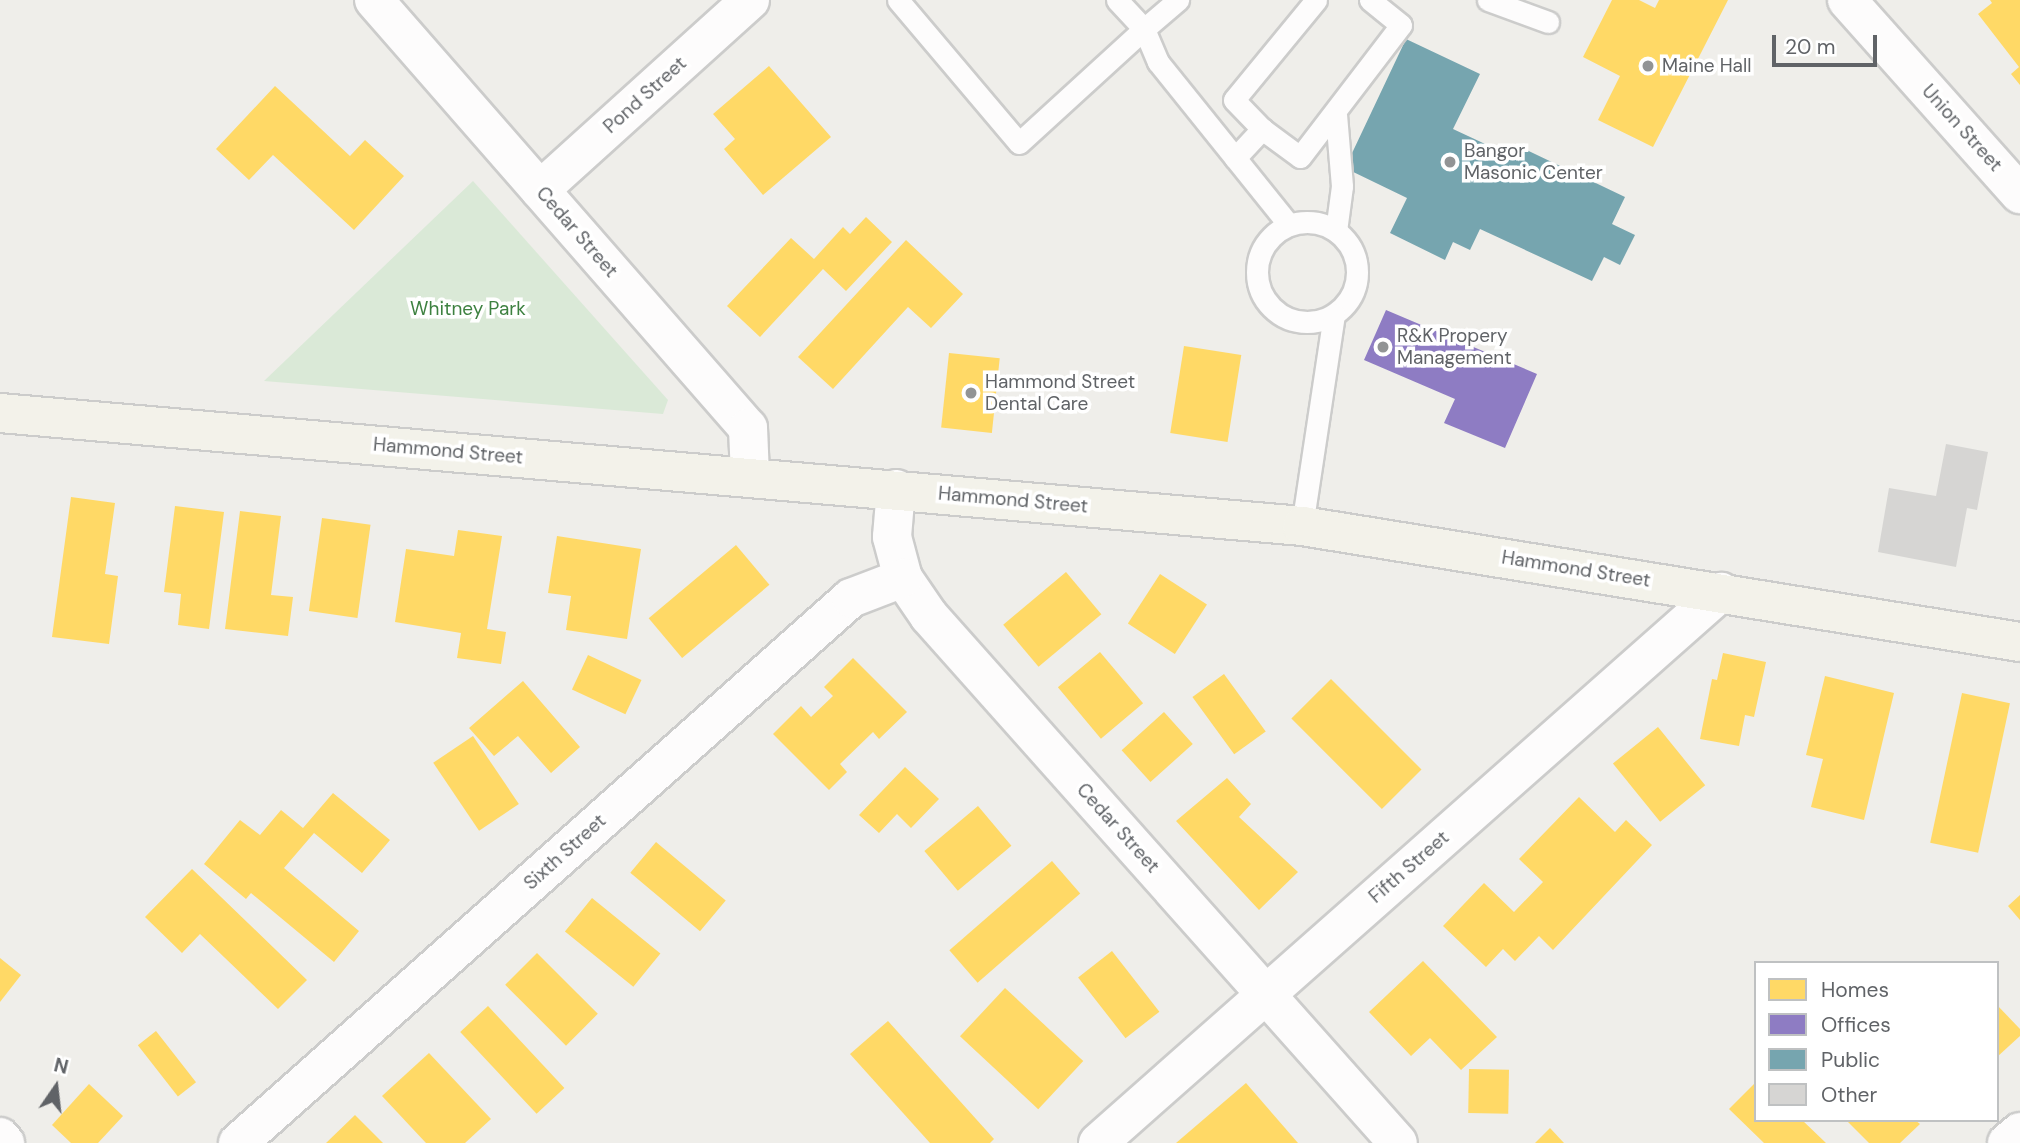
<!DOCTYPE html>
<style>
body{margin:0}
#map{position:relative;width:2020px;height:1143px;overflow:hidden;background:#efeeea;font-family:"DM Sans",sans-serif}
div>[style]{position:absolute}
.green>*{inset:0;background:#dae9d7}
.homes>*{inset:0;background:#ffd966;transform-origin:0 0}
.offices>*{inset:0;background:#8e7cc3}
.public>*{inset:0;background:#76a5af}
.building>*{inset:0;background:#d6d5d3}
.roads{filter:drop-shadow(2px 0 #cccccb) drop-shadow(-2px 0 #cccccb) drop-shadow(0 2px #cccccb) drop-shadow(0 -2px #cccccb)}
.service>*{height:21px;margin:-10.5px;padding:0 10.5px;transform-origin:10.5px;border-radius:10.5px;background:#fdfcfc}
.service>.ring{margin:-10.5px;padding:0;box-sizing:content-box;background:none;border:21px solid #fdfcfc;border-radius:50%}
.minor>*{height:38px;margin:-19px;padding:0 19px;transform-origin:19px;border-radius:19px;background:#fdfcfc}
.secondary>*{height:38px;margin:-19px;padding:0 19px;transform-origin:19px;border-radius:19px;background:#fdfcfc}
.primary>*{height:38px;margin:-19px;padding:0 19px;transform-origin:19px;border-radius:19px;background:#f3f2ea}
.dots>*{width:19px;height:19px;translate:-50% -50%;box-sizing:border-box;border:4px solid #fff;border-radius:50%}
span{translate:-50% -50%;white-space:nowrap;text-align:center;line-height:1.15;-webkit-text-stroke:7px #fff;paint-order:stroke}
.poi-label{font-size:19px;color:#606367}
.left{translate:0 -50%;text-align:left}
.street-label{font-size:19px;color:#606367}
.park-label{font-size:19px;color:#3d8140}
.legend{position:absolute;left:1754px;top:961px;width:245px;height:161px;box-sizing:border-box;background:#fff;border:2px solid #bfc1c2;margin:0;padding:9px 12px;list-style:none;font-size:21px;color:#606367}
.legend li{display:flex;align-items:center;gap:14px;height:35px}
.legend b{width:35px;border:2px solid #bfc1c2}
.north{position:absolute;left:21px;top:1052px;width:70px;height:70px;-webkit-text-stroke:5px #fff;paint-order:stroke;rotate:14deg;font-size:19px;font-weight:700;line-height:28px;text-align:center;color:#606367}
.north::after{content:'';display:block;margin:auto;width:24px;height:32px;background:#606367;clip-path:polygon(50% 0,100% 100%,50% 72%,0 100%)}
.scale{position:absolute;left:1772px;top:35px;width:105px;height:32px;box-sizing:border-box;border:4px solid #606367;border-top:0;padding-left:9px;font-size:21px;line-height:24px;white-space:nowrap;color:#606367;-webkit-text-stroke:5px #fff;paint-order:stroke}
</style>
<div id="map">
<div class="green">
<i style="clip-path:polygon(473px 181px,668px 400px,663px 414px,264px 381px)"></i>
</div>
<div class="homes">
<i style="clip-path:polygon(1612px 0,1639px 0,1655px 8px,1659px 0,1728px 0,1653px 147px,1598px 120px,1620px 76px,1583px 57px)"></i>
<i style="clip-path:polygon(1990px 0,2020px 0,2020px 85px,2011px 74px,2019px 67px,1978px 14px,1992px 3px)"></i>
<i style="clip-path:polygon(769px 66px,831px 137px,763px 195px,724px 149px,735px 139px,713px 114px)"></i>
<i style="clip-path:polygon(275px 86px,350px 156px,365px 140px,404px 176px,354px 230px,273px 155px,249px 180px,216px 149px)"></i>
<i style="clip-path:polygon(866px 217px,892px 242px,846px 291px,823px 269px,760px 337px,727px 306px,791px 238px,814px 259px,843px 227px,850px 234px)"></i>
<i style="clip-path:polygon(906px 240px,963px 294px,931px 328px,908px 307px,833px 389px,798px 357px)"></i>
<i style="left:1184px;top:346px;width:58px;height:88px;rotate:9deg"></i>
<i style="left:949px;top:353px;width:51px;height:75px;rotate:6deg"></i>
<i style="clip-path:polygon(71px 497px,115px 503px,105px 574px,118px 576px,109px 644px,52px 637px)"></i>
<i style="clip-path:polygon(175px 506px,224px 512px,209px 629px,178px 625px,181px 594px,164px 592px)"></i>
<i style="clip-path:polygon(240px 511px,281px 516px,271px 595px,293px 597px,288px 636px,225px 629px)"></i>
<i style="left:322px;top:518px;width:49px;height:94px;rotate:8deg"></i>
<i style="clip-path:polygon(458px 530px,502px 536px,487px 629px,506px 632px,501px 664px,457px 658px,461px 633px,395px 622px,406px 549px,454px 556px)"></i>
<i style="clip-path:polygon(557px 536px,641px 549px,627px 639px,566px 630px,571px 596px,548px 593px)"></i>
<i style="left:736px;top:545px;width:52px;height:114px;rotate:50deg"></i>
<i style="left:1066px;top:572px;width:55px;height:82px;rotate:50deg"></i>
<i style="left:1160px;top:574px;width:56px;height:59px;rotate:33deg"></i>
<i style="left:1100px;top:652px;width:67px;height:55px;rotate:50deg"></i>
<i style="clip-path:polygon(1723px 653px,1766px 662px,1754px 717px,1745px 715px,1739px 746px,1700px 739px,1712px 679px,1717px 680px)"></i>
<i style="left:588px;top:655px;width:59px;height:38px;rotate:25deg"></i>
<i style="clip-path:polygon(853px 658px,907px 712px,879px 739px,873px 732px,840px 764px,847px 772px,829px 790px,773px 734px,801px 706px,811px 717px,833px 696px,824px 687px)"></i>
<i style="left:1224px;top:674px;width:71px;height:39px;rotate:54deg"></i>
<i style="clip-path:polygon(1825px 676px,1894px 693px,1864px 820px,1811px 807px,1823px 759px,1806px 755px)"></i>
<i style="left:1331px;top:679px;width:128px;height:56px;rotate:45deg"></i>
<i style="clip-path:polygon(523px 681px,580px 747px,551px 773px,518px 736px,494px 756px,469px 728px)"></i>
<i style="left:1962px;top:693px;width:49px;height:153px;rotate:12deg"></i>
<i style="left:1164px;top:712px;width:43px;height:57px;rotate:48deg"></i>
<i style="left:1658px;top:727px;width:75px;height:58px;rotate:51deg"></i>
<i style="left:473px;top:736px;width:82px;height:48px;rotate:56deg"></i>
<i style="clip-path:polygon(905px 767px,939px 799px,911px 828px,897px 814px,879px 833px,859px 815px)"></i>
<i style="clip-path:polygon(1227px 778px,1251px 804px,1239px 817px,1298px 872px,1259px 910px,1176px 821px)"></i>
<i style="clip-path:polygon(333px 793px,390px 840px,362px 873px,314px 833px,284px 868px,359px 931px,334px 962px,251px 893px,246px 899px,204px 864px,240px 820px,260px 835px,281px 810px,303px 828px)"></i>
<i style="clip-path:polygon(1579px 797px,1615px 832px,1626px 820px,1652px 845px,1553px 950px,1539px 936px,1515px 961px,1503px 949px,1486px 967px,1443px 926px,1484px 883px,1514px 912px,1543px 882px,1519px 859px)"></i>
<i style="left:978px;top:806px;width:52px;height:70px;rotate:50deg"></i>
<i style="left:656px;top:842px;width:91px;height:40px;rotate:40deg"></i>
<i style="left:1052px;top:861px;width:43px;height:136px;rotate:49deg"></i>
<i style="clip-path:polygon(192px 869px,307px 980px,278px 1009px,200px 934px,182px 953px,145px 917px)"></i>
<i style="clip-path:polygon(2020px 895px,2020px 920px,2008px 906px)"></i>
<i style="left:592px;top:898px;width:88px;height:43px;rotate:39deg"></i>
<i style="left:1112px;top:951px;width:77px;height:43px;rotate:52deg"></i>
<i style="left:537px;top:953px;width:86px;height:45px;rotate:45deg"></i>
<i style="clip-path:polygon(0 958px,21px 975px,0 1002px)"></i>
<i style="clip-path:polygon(1423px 961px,1497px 1037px,1461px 1070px,1430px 1038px,1411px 1056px,1369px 1012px)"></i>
<i style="left:1005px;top:988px;width:107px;height:66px;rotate:43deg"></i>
<i style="clip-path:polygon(1997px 1005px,2020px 1029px,2020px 1036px,1997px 1057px)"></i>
<i style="left:488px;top:1006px;width:112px;height:38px;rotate:47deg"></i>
<i style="clip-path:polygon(888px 1021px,994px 1139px,990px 1143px,930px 1143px,850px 1054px)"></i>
<i style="left:156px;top:1031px;width:65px;height:23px;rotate:52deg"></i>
<i style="clip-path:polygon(429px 1053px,491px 1119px,465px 1143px,426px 1143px,382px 1096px)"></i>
<i style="left:1469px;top:1069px;width:40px;height:44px;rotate:1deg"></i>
<i style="clip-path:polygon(1756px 1082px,1756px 1120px,1802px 1120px,1826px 1143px,1764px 1143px,1729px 1109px)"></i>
<i style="clip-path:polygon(1246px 1083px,1298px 1143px,1176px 1143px)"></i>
<i style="clip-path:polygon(89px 1084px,123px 1116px,98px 1143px,71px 1143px,52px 1125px)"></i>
<i style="clip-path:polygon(355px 1115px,383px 1143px,326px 1143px)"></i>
<i style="clip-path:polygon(1846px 1120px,1915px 1120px,1920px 1124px,1900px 1143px,1869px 1143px)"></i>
<i style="clip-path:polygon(1550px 1128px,1564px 1143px,1535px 1143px)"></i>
</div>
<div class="offices">
<i style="clip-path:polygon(1386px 310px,1537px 374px,1505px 448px,1444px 423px,1455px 399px,1364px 360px)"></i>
</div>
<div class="public">
<i style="clip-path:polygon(1406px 39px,1480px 74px,1453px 129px,1513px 157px,1518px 146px,1625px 197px,1612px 224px,1635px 235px,1620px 265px,1604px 257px,1592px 281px,1480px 229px,1470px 250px,1453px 242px,1445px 260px,1390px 233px,1407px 198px,1345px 168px)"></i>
</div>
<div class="building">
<i style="clip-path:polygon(1946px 444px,1988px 452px,1977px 510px,1967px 508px,1956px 567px,1878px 552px,1889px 488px,1936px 496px)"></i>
</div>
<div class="roads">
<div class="service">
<i style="left:898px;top:0;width:187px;rotate:49.8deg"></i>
<i style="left:1019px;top:143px;width:169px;rotate:-42.4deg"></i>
<i style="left:1144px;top:29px;width:36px;rotate:67deg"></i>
<i style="left:1158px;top:62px;width:209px;rotate:51.2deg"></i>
<i style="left:1117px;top:0;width:40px;rotate:47deg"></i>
<i style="left:1144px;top:29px;width:45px;rotate:-40.5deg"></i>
<i style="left:1316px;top:0;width:129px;rotate:129.4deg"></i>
<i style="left:1234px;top:100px;width:40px;rotate:46deg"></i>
<i style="left:1262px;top:129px;width:47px;rotate:36.4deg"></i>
<i style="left:1300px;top:157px;width:166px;rotate:-52.6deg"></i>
<i style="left:1401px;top:25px;width:40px;rotate:-141deg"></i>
<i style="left:1488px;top:0;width:64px;rotate:20.1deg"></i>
<i style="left:1235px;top:158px;width:40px;rotate:-47deg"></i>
<i class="ring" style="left:1257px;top:222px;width:79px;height:79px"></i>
<i style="left:1336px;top:231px;width:45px;rotate:-82.4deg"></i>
<i style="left:1342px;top:186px;width:71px;rotate:-94.8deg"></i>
<i style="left:1302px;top:526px;width:214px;rotate:-81.4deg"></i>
</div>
<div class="minor">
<i style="left:374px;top:0;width:568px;rotate:48.85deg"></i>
<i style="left:748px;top:428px;width:48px;rotate:87.6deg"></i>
<i style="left:540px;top:190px;width:283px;rotate:-42.1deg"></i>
<i style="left:896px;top:489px;width:48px;rotate:94.8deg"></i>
<i style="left:892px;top:537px;width:42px;rotate:75deg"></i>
<i style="left:903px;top:578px;width:46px;rotate:55.6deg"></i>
<i style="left:929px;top:616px;width:705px;rotate:48.33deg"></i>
<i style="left:0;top:1137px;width:8px;rotate:50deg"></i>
<i style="left:238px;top:1143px;width:820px;rotate:-41.64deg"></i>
<i style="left:851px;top:598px;width:56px;rotate:-21deg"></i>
<i style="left:1098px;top:1143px;width:832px;rotate:-41.49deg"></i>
<i style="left:2007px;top:1143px;width:17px;rotate:-40deg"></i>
</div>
<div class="secondary">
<i style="left:1847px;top:0;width:260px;rotate:48.3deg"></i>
</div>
<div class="primary">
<i style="left:0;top:413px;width:1307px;rotate:4.96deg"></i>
<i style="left:1302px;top:526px;width:727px;rotate:9.18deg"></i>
</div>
</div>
<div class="dots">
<i style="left:1648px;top:66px;background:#929495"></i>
<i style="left:1450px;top:162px;background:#929495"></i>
<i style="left:1383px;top:347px;background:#929495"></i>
<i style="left:971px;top:393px;background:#929495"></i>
</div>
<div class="poi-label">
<span class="left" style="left:1662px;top:66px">Maine Hall</span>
<span class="left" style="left:1464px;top:162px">Bangor<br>Masonic Center</span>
<span class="left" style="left:1397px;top:347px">R&amp;K Propery<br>Management</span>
<span class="left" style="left:985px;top:393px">Hammond Street<br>Dental Care</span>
</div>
<div class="street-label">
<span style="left:645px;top:95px;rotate:-42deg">Pond Street</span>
<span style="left:1962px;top:128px;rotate:48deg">Union Street</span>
<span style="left:577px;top:232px;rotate:49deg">Cedar Street</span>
<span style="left:448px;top:451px;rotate:5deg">Hammond Street</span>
<span style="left:1013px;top:500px;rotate:5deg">Hammond Street</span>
<span style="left:1576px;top:569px;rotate:9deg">Hammond Street</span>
<span style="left:1118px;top:828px;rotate:48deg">Cedar Street</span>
<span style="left:565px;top:852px;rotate:-42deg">Sixth Street</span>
<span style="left:1409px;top:867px;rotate:-41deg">Fifth Street</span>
</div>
<div class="park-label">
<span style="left:468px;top:309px">Whitney Park</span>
</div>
<ul class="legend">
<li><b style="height:19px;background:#ffd966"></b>Homes</li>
<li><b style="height:19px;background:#8e7cc3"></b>Offices</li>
<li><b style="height:19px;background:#76a5af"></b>Public</li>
<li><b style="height:19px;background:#d6d5d3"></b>Other</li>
</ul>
<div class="north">N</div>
<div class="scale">20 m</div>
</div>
